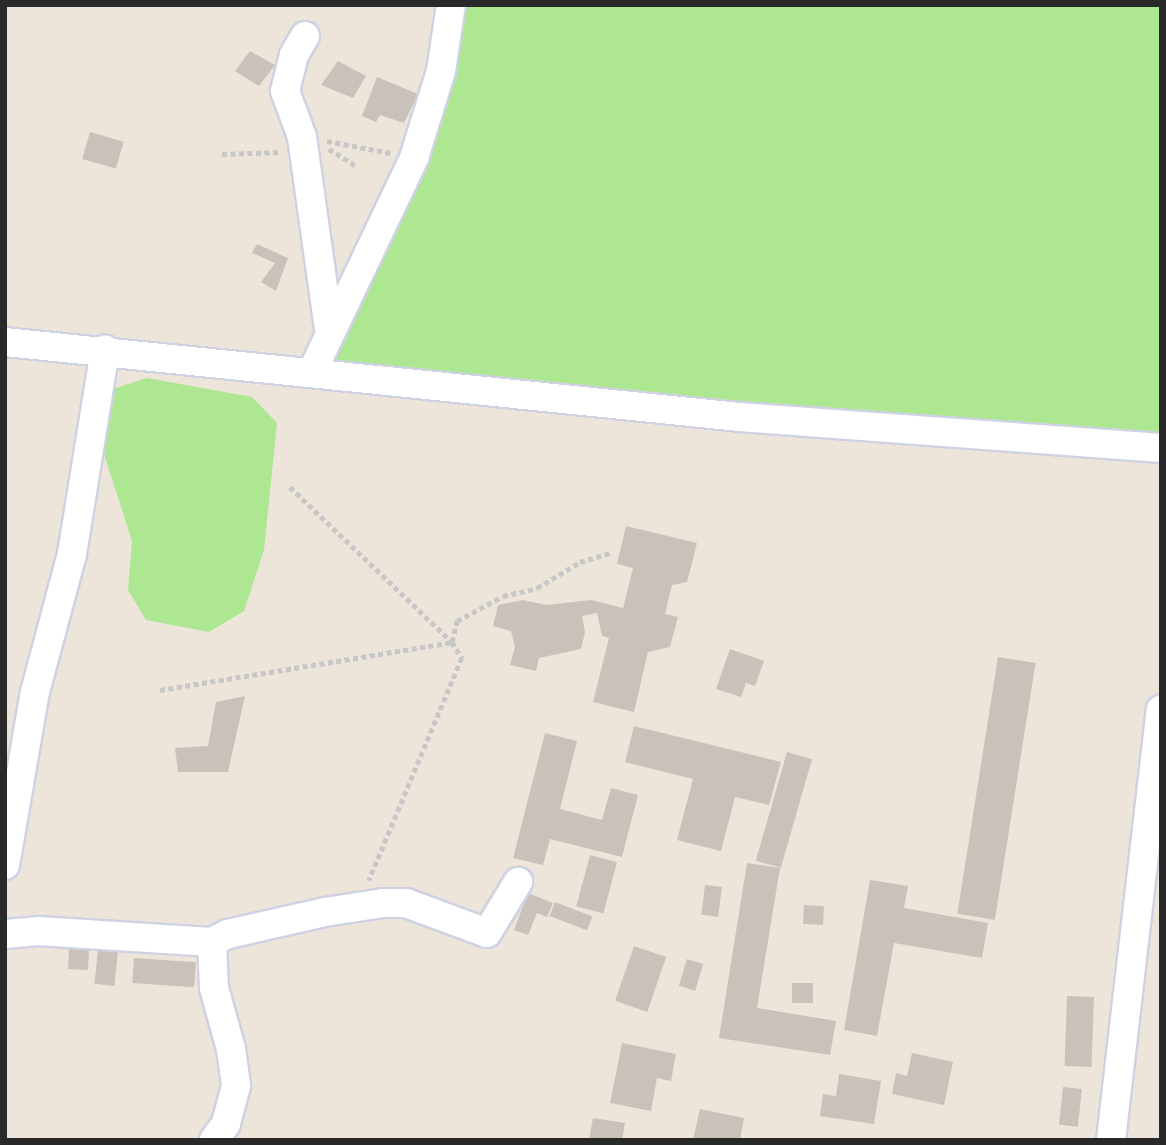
<!DOCTYPE html>
<style>
body{margin:0}
#map{position:relative;width:1166px;height:1145px;overflow:hidden;background:#ede5da;font-family:Karla,sans-serif}
div>[style]{position:absolute}
.green>*{inset:0;background:#ade792}
.building>*{inset:0;background:#c8c2ba;transform-origin:0 0}
.path>*{height:4.5px;margin-top:-2.25px;transform-origin:0;background:repeating-linear-gradient(90deg,#c7c7c7 0 5px,transparent 0 8.5px)}
.roads{filter:drop-shadow(2px 0 #cfd2e3) drop-shadow(-2px 0 #cfd2e3) drop-shadow(0 2px #cfd2e3) drop-shadow(0 -2px #cfd2e3)}
.minor>*{height:28px;margin:-14px;padding:0 14px;transform-origin:14px;border-radius:14px;background:#fff}
span{translate:-50% -50%;white-space:nowrap;text-align:center;line-height:1.15;-webkit-text-stroke:7px #fff;paint-order:stroke}
.frame{position:absolute;inset:0;border:7px solid #292929;pointer-events:none}
</style>
<div id="map">
<div class="green">
<i style="clip-path:polygon(445px 5px,1161px 5px,1161px 449px,287px 372px,312px 347px,415px 135px)"></i>
<i style="clip-path:polygon(147px 378px,252px 397px,277px 423px,264px 550px,244px 611px,209px 632px,146px 620px,128px 590px,132px 541px,102px 448px,113px 389px)"></i>
</div>
<div class="building">
<i style="clip-path:polygon(250px 51px,275px 65px,259px 86px,235px 71px)"></i>
<i style="clip-path:polygon(338px 61px,366px 76px,353px 98px,321px 85px)"></i>
<i style="clip-path:polygon(377px 77px,418px 94px,404px 123px,380px 115px,376px 122px,362px 116px)"></i>
<i style="left:90px;top:132px;width:35px;height:28px;rotate:16deg"></i>
<i style="clip-path:polygon(257px 244px,288px 258px,276px 291px,261px 282px,275px 263px,252px 253px)"></i>
<i style="clip-path:polygon(626px 526px,697px 543px,687px 582px,672px 585px,665px 614px,678px 617px,670px 647px,648px 652px,634px 712px,593px 702px,609px 638px,602px 636px,597px 613px,582px 616px,585px 632px,581px 649px,539px 658px,536px 671px,510px 665px,515px 647px,511px 631px,493px 626px,498px 605px,523px 600px,546px 605px,591px 600px,623px 608px,633px 568px,617px 564px)"></i>
<i style="clip-path:polygon(730px 649px,764px 661px,755px 686px,746px 683px,741px 697px,716px 689px)"></i>
<i style="left:998px;top:657px;width:38px;height:260px;rotate:9deg"></i>
<i style="clip-path:polygon(245px 696px,228px 772px,178px 772px,175px 748px,208px 746px,216px 702px)"></i>
<i style="clip-path:polygon(634px 726px,781px 762px,769px 805px,735px 797px,721px 851px,677px 840px,693px 779px,625px 762px)"></i>
<i style="clip-path:polygon(545px 733px,577px 741px,560px 809px,602px 820px,611px 788px,638px 795px,622px 857px,550px 839px,543px 865px,513px 858px)"></i>
<i style="left:787px;top:752px;width:26px;height:113px;rotate:16deg"></i>
<i style="left:590px;top:855px;width:28px;height:53px;rotate:15deg"></i>
<i style="clip-path:polygon(747px 863px,780px 868px,757px 1008px,836px 1021px,830px 1055px,719px 1038px)"></i>
<i style="clip-path:polygon(870px 880px,908px 886px,904px 908px,988px 923px,982px 958px,894px 943px,877px 1036px,844px 1030px)"></i>
<i style="left:705px;top:885px;width:17px;height:30px;rotate:7deg"></i>
<i style="clip-path:polygon(528px 893px,553px 903px,547px 917px,537px 913px,528px 935px,514px 930px)"></i>
<i style="left:555px;top:902px;width:40px;height:15px;rotate:21deg"></i>
<i style="left:804px;top:905px;width:20px;height:19px;rotate:3deg"></i>
<i style="left:634px;top:946px;width:34px;height:58px;rotate:19deg"></i>
<i style="left:69px;top:949px;width:20px;height:20px;rotate:3deg"></i>
<i style="left:98px;top:950px;width:20px;height:34px;rotate:6deg"></i>
<i style="left:134px;top:958px;width:62px;height:25px;rotate:4deg"></i>
<i style="left:687px;top:959px;width:17px;height:28px;rotate:17deg"></i>
<i style="left:792px;top:983px;width:21px;height:20px"></i>
<i style="left:1067px;top:996px;width:27px;height:70px;rotate:2deg"></i>
<i style="clip-path:polygon(622px 1043px,676px 1054px,671px 1081px,657px 1078px,651px 1111px,610px 1103px)"></i>
<i style="clip-path:polygon(912px 1053px,953px 1062px,944px 1105px,892px 1094px,896px 1073px,907px 1076px)"></i>
<i style="clip-path:polygon(839px 1074px,881px 1081px,874px 1124px,820px 1116px,823px 1094px,836px 1096px)"></i>
<i style="left:1063px;top:1087px;width:19px;height:38px;rotate:6deg"></i>
<i style="clip-path:polygon(700px 1109px,744px 1118px,740px 1140px,693px 1140px)"></i>
<i style="clip-path:polygon(593px 1118px,625px 1123px,622px 1140px,589px 1140px)"></i>
</div>
<div class="path">
<i style="left:327px;top:141px;width:65px;rotate:10.6deg"></i>
<i style="left:329px;top:149px;width:32px;rotate:32deg"></i>
<i style="left:222px;top:154px;width:59px;rotate:-1.9deg"></i>
<i style="left:290px;top:487px;width:224px;rotate:43.7deg"></i>
<i style="left:452px;top:642px;width:19px;rotate:58deg"></i>
<i style="left:462px;top:658px;width:241px;rotate:112.7deg"></i>
<i style="left:160px;top:690px;width:296px;rotate:-9.3deg"></i>
<i style="left:452px;top:642px;width:22px;rotate:-77deg"></i>
<i style="left:457px;top:621px;width:52px;rotate:-28.5deg"></i>
<i style="left:503px;top:596px;width:35px;rotate:-13deg"></i>
<i style="left:537px;top:588px;width:50px;rotate:-31.2deg"></i>
<i style="left:580px;top:562px;width:34px;rotate:-17deg"></i>
</div>
<div class="roads">
<div class="minor">
<i style="left:305px;top:36px;width:22px;rotate:120deg"></i>
<i style="left:294px;top:55px;width:37px;rotate:104deg"></i>
<i style="left:285px;top:91px;width:49px;rotate:69.7deg"></i>
<i style="left:302px;top:137px;width:195px;rotate:82deg"></i>
<i style="left:5px;top:342px;width:739px;rotate:5.83deg"></i>
<i style="left:740px;top:417px;width:422px;rotate:4.2deg"></i>
<i style="left:312px;top:372px;width:237px;rotate:-64.5deg"></i>
<i style="left:414px;top:158px;width:91px;rotate:-72.8deg"></i>
<i style="left:441px;top:71px;width:67px;rotate:-81.4deg"></i>
<i style="left:5px;top:865px;width:176px;rotate:-80.2deg"></i>
<i style="left:35px;top:692px;width:143px;rotate:-75deg"></i>
<i style="left:72px;top:554px;width:207px;rotate:-80.8deg"></i>
<i style="left:5px;top:934px;width:33px;rotate:-5deg"></i>
<i style="left:38px;top:931px;width:174px;rotate:3.6deg"></i>
<i style="left:212px;top:942px;width:46px;rotate:87.5deg"></i>
<i style="left:214px;top:988px;width:63px;rotate:74.4deg"></i>
<i style="left:231px;top:1049px;width:37px;rotate:82deg"></i>
<i style="left:236px;top:1086px;width:39px;rotate:105deg"></i>
<i style="left:226px;top:1124px;width:20px;rotate:127deg"></i>
<i style="left:212px;top:942px;width:18px;rotate:-27deg"></i>
<i style="left:228px;top:934px;width:99px;rotate:-12.8deg"></i>
<i style="left:325px;top:912px;width:59px;rotate:-8.8deg"></i>
<i style="left:383px;top:903px;width:23px"></i>
<i style="left:406px;top:903px;width:86px;rotate:20.3deg"></i>
<i style="left:487px;top:933px;width:60px;rotate:-58.7deg"></i>
<i style="left:1111px;top:1140px;width:433px;rotate:-83.4deg"></i>
</div>
</div>
<div class="frame"></div>
</div>
